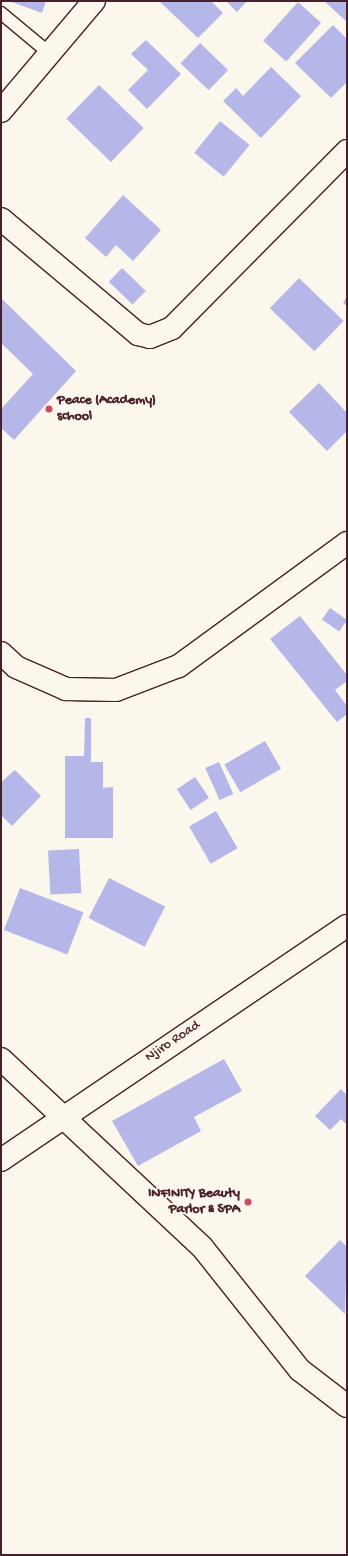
<!DOCTYPE html>
<style>
body{margin:0}
#map{position:relative;width:348px;height:1556px;overflow:hidden;background:#fbf7ec;font-family:"Gochi Hand",sans-serif}
div>[style]{position:absolute}
.building>*{inset:0;background:#b6b7e9;transform-origin:0 0}
.roads{filter:drop-shadow(1px 0 #4a1f2b) drop-shadow(-1px 0 #4a1f2b) drop-shadow(0 1px #4a1f2b) drop-shadow(0 -1px #4a1f2b)}
.lane>*{height:12px;margin:-6px;padding:0 6px;transform-origin:6px;border-radius:6px;background:#fbf7ec}
.street>*{height:22px;margin:-11px;padding:0 11px;transform-origin:11px;border-radius:11px;background:#fbf7ec}
.secondary>*{height:22px;margin:-11px;padding:0 11px;transform-origin:11px;border-radius:11px;background:#fbf7ec}
.dots>*{width:11px;height:11px;translate:-50% -50%;box-sizing:border-box;border:2px solid #fbf7ec;border-radius:50%}
span{translate:-50% -50%;white-space:nowrap;text-align:center;line-height:1.15;-webkit-text-stroke:3.5px #fbf7ec;paint-order:stroke}
.poi-label{font-size:14px;color:#4a1f2b;font-weight:700}
.left{translate:0 -50%;text-align:left}
.right{translate:-100% -50%;text-align:right}
.street-label{font-size:14px;color:#4a1f2b}
.frame{position:absolute;inset:0;border:2px solid #4a1f2b;pointer-events:none}
</style>
<div id="map">
<div class="building">
<i style="clip-path:polygon(9px 1px,46px 1px,42px 13px)"></i>
<i style="clip-path:polygon(159px 1px,211px 1px,223px 13px,198px 38px)"></i>
<i style="clip-path:polygon(226px 1px,247px 1px,237px 12px)"></i>
<i style="clip-path:polygon(324px 1px,347px 1px,347px 22px)"></i>
<i style="left:298px;top:2px;width:31px;height:52px;rotate:42deg"></i>
<i style="clip-path:polygon(333px 25px,347px 39px,347px 82px,331px 98px,295px 63px)"></i>
<i style="clip-path:polygon(146px 40px,181px 74px,147px 109px,128px 90px,148px 70px,131px 54px)"></i>
<i style="left:200px;top:43px;width:39px;height:28px;rotate:44deg"></i>
<i style="clip-path:polygon(271px 67px,301px 96px,261px 138px,223px 101px,236px 88px,243px 96px)"></i>
<i style="left:99px;top:85px;width:62px;height:47px;rotate:44deg"></i>
<i style="left:220px;top:121px;width:38px;height:41px;rotate:39deg"></i>
<i style="clip-path:polygon(123px 195px,161px 230px,133px 261px,116px 245px,106px 257px,85px 238px)"></i>
<i style="left:122px;top:268px;width:33px;height:19px;rotate:44deg"></i>
<i style="left:299px;top:278px;width:62px;height:42px;rotate:44deg"></i>
<i style="clip-path:polygon(347px 296px,347px 306px,343px 303px)"></i>
<i style="clip-path:polygon(1px 298px,76px 371px,14px 440px,1px 428px,1px 409px,33px 374px,1px 343px)"></i>
<i style="clip-path:polygon(319px 383px,347px 413px,347px 431px,327px 451px,289px 412px)"></i>
<i style="left:330px;top:608px;width:21px;height:14px;rotate:35deg"></i>
<i style="clip-path:polygon(300px 616px,347px 675px,347px 681px,335px 690px,347px 706px,347px 714px,337px 722px,270px 639px)"></i>
<i style="clip-path:polygon(85px 718px,91px 718px,91px 762px,103px 762px,103px 788px,113px 787px,113px 838px,65px 838px,65px 756px,84px 756px)"></i>
<i style="left:265px;top:741px;width:32px;height:47px;rotate:60deg"></i>
<i style="left:219px;top:762px;width:35px;height:15px;rotate:66deg"></i>
<i style="clip-path:polygon(15px 770px,41px 796px,12px 826px,1px 815px,1px 782px)"></i>
<i style="left:195px;top:777px;width:25px;height:22px;rotate:56deg"></i>
<i style="left:216px;top:811px;width:43px;height:31px;rotate:60deg"></i>
<i style="left:79px;top:849px;width:44px;height:31px;rotate:87deg"></i>
<i style="left:109px;top:878px;width:63px;height:45px;rotate:27deg"></i>
<i style="left:20px;top:888px;width:68px;height:45px;rotate:21deg"></i>
<i style="clip-path:polygon(224px 1059px,242px 1091px,194px 1117px,201px 1131px,138px 1166px,112px 1121px)"></i>
<i style="clip-path:polygon(341px 1089px,347px 1095px,347px 1125px,341px 1119px,330px 1130px,315px 1116px)"></i>
<i style="clip-path:polygon(340px 1240px,347px 1247px,345px 1314px,305px 1276px)"></i>
</div>
<div class="roads">
<div class="lane">
<i style="left:1px;top:13px;width:62px;rotate:39.8deg"></i>
</div>
<div class="street">
<i style="left:1px;top:111px;width:144px;rotate:-49.8deg"></i>
<i style="left:1px;top:219px;width:179px;rotate:40deg"></i>
<i style="left:138px;top:334px;width:12px;rotate:14deg"></i>
<i style="left:150px;top:337px;width:24px;rotate:-22deg"></i>
<i style="left:172px;top:328px;width:249px;rotate:-45.3deg"></i>
<i style="left:1px;top:653px;width:21px;rotate:43deg"></i>
<i style="left:16px;top:667px;width:55px;rotate:23.7deg"></i>
<i style="left:66px;top:689px;width:50px;rotate:1.1deg"></i>
<i style="left:116px;top:690px;width:67px;rotate:-20.9deg"></i>
<i style="left:179px;top:666px;width:208px;rotate:-36.2deg"></i>
<i style="left:1px;top:1059px;width:275px;rotate:43.1deg"></i>
<i style="left:202px;top:1247px;width:157px;rotate:51.5deg"></i>
<i style="left:300px;top:1370px;width:59px;rotate:37.5deg"></i>
</div>
<div class="secondary">
<i style="left:1px;top:1160px;width:418px;rotate:-34.1deg"></i>
</div>
</div>
<div class="dots">
<i style="left:49px;top:409px;background:#d1495b"></i>
<i style="left:248px;top:1202px;background:#d1495b"></i>
</div>
<div class="poi-label">
<span class="left" style="left:57px;top:409px">Peace (Academy)<br>school</span>
<span class="right" style="left:240px;top:1202px">INFINITY Beauty<br>Parlor &amp; SPA</span>
</div>
<div class="street-label">
<span style="left:173px;top:1042px;rotate:-34deg">Njiro Road</span>
</div>
<div class="frame"></div>
</div>
